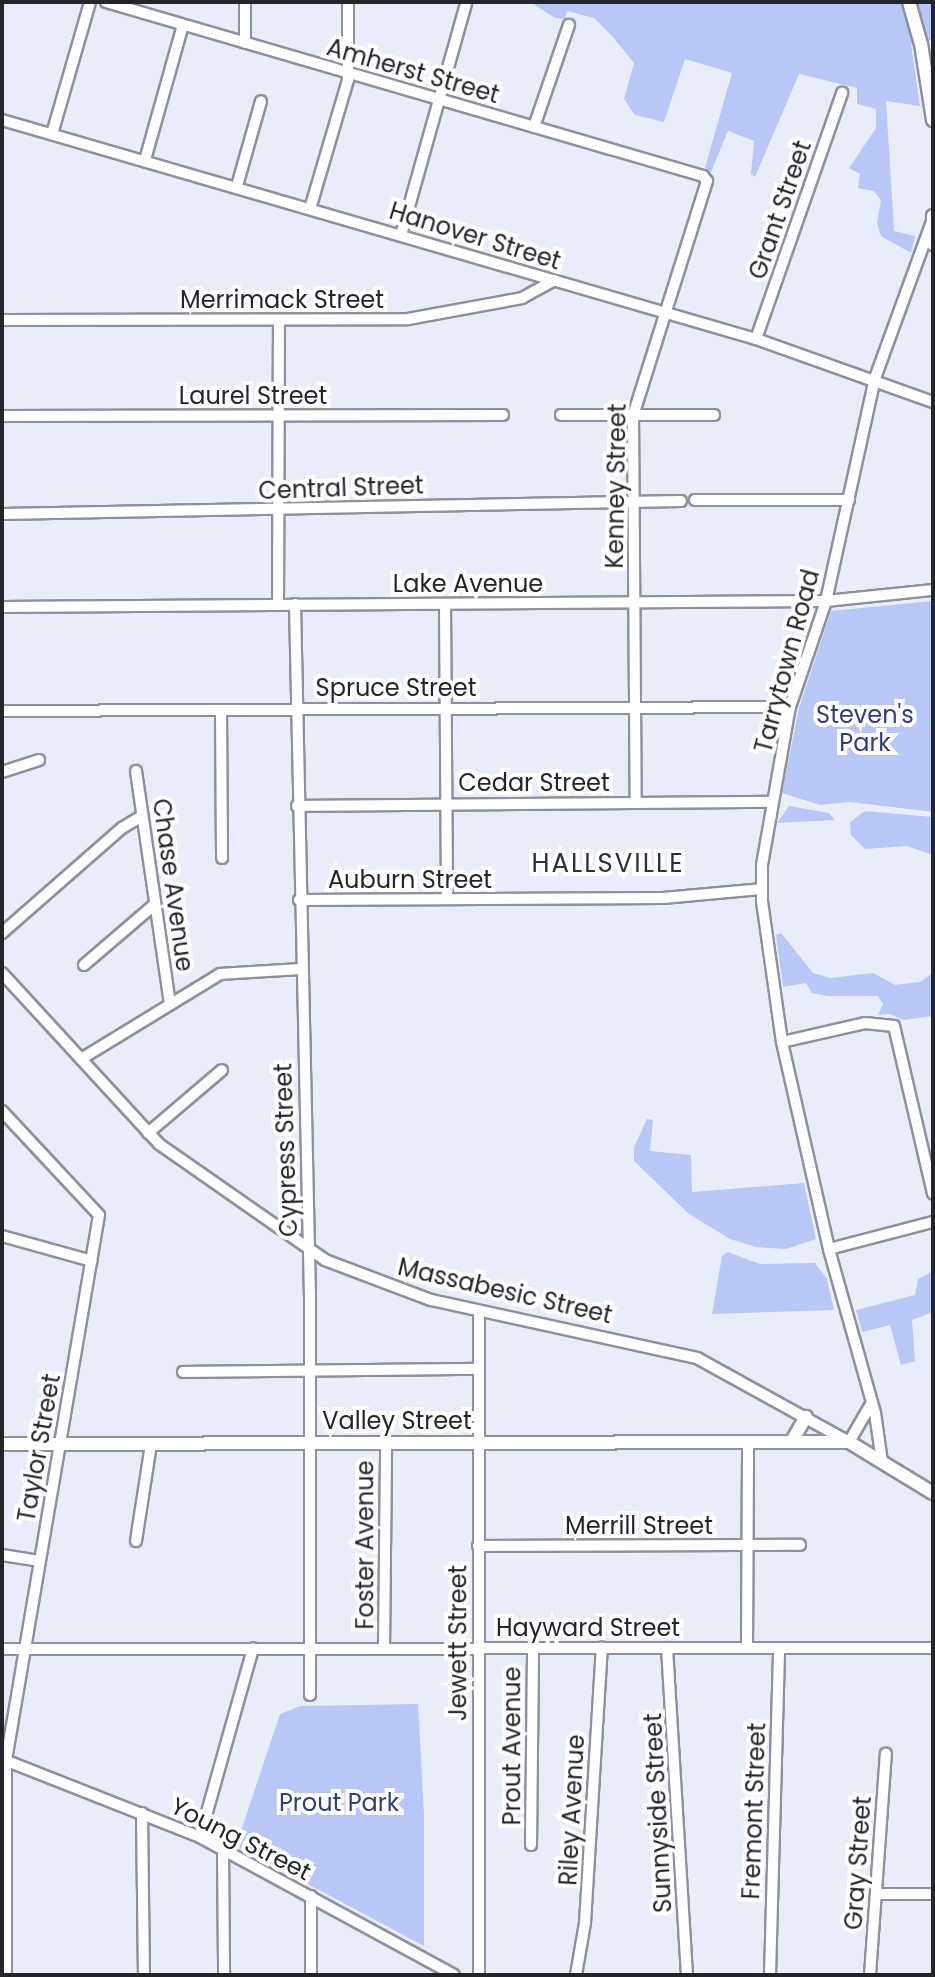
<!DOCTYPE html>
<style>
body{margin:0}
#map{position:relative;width:935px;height:1977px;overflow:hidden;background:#e9edf9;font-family:Poppins,sans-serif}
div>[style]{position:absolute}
.green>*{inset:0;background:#b9c7f6}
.roads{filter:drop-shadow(2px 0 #8d919c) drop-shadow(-2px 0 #8d919c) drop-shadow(0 2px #8d919c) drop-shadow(0 -2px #8d919c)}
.minor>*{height:10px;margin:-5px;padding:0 5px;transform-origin:5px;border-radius:5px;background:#fff}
.major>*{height:12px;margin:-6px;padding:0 6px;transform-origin:6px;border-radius:6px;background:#fff}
span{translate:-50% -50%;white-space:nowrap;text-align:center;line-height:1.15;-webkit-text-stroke:8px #fff;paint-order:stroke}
.street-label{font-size:24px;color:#242529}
.park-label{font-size:24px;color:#323e79}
.neighbourhood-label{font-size:26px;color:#2e313b;letter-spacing:2px}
.frame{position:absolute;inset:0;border:4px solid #242529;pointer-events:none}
</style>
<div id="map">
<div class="green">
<i style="clip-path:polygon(530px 2px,933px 2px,933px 40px,911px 44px,920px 106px,886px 101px,894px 231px,915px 236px,911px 253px,881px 236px,877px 223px,881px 201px,874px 191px,858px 188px,860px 174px,849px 168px,876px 128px,876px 109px,857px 104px,857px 88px,799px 74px,755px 177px,751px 174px,754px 141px,728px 131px,711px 172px,705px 168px,732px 73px,685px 59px,664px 122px,635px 115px,624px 99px,634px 63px,612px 36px,594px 18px,567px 11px,565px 19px,555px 18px)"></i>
<i style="clip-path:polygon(933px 601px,933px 812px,850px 802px,820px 805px,782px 793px,799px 708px,831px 611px)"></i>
<i style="clip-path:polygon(789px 806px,829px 813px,835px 820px,777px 823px)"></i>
<i style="clip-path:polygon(865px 811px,933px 817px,933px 855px,907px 846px,865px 849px,851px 835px,850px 822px)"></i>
<i style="clip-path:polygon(781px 933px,813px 973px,831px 978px,873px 973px,895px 985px,920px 982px,933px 973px,933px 1016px,903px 1020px,890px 1014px,878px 1015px,883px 1004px,878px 996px,827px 996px,812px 993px,806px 983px,783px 987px,776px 935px)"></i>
<i style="clip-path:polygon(647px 1119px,653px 1120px,650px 1151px,691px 1155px,692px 1192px,804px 1183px,816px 1239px,786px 1249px,756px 1247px,730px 1239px,689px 1214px,634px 1161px,634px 1147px)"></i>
<i style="clip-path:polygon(728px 1252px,760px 1264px,815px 1263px,827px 1279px,834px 1310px,712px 1314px,722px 1256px)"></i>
<i style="clip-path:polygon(933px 1271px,933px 1312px,912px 1320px,915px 1361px,901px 1365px,890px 1325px,862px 1332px,856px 1310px,915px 1295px,918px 1279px)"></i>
<i style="clip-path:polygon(418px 1704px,424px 1814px,424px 1946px,236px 1846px,280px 1714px,300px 1706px)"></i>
</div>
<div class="roads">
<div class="minor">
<i style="left:106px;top:2px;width:622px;rotate:16.25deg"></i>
<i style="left:703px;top:176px;width:6px;rotate:51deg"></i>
<i style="left:707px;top:181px;width:245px;rotate:107.5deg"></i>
<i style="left:633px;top:415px;width:387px;rotate:89.6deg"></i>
<i style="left:245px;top:43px;width:41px;rotate:-90deg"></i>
<i style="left:2px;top:120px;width:785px;rotate:16.2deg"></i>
<i style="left:756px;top:339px;width:188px;rotate:19.6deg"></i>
<i style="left:534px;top:127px;width:108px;rotate:-71.1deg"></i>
<i style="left:52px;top:134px;width:137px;rotate:-73.9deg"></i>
<i style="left:145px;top:160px;width:140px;rotate:-74.3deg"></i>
<i style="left:237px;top:186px;width:88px;rotate:-74.2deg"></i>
<i style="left:310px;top:209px;width:134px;rotate:-73.6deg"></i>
<i style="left:348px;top:80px;width:78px;rotate:-90deg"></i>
<i style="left:401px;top:235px;width:241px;rotate:-74.3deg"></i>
<i style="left:2px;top:320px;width:406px;rotate:-0.1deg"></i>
<i style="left:408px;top:319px;width:116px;rotate:-10.4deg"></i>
<i style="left:522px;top:298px;width:37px;rotate:-29deg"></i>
<i style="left:756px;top:339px;width:261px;rotate:-70.7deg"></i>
<i style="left:561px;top:415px;width:153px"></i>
<i style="left:2px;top:416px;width:501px;rotate:-0.11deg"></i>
<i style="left:695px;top:500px;width:154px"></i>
<i style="left:2px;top:514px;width:679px;rotate:-1.1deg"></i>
<i style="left:295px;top:604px;width:693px;rotate:88.76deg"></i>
<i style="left:310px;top:1297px;width:398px;rotate:90deg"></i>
<i style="left:278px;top:605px;width:285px;rotate:-89.8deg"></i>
<i style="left:445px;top:605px;width:294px;rotate:89.6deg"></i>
<i style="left:2px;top:607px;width:824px;rotate:-0.42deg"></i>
<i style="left:826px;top:601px;width:108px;rotate:-5.9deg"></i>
<i style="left:221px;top:710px;width:148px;rotate:89.6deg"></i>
<i style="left:2px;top:711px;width:788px;rotate:-0.29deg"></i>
<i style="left:136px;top:771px;width:235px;rotate:81.7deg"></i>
<i style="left:2px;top:772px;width:39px;rotate:-18deg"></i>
<i style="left:297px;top:806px;width:474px;rotate:-0.5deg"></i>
<i style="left:299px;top:900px;width:364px;rotate:-0.3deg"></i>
<i style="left:663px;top:898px;width:98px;rotate:-5.2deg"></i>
<i style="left:2px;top:933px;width:159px;rotate:-41.2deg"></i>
<i style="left:122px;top:828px;width:23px;rotate:-31deg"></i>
<i style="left:84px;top:965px;width:92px;rotate:-40.6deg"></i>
<i style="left:2px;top:973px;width:232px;rotate:47.4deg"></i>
<i style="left:159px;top:1144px;width:203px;rotate:34.9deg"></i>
<i style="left:325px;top:1260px;width:113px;rotate:20.7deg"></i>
<i style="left:431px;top:1300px;width:272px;rotate:12.3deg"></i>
<i style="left:697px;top:1358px;width:174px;rotate:28.9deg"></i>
<i style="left:849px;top:1442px;width:44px;rotate:-59.9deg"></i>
<i style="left:782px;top:1042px;width:85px;rotate:-12.9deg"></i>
<i style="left:865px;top:1023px;width:29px;rotate:6deg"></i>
<i style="left:894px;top:1026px;width:172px;rotate:76.9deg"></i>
<i style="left:81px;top:1059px;width:163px;rotate:-31.4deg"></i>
<i style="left:220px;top:974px;width:80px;rotate:-3.6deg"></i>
<i style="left:2px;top:1111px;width:142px;rotate:47deg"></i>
<i style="left:99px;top:1215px;width:553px;rotate:99.68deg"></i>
<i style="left:6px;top:1760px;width:215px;rotate:90deg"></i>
<i style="left:148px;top:1133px;width:97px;rotate:-40.4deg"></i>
<i style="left:2px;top:1236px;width:93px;rotate:15.5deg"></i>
<i style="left:829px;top:1249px;width:107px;rotate:-14.6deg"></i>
<i style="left:183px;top:1372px;width:295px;rotate:-0.6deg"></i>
<i style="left:882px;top:1462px;width:49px;rotate:-98.1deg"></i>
<i style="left:875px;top:1413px;width:170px;rotate:-105.7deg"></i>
<i style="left:829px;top:1249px;width:212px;rotate:-102.8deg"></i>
<i style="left:782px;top:1042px;width:142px;rotate:-98.1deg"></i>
<i style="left:762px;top:901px;width:36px;rotate:-90deg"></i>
<i style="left:762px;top:865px;width:160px;rotate:-80deg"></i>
<i style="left:790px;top:707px;width:112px;rotate:-71.2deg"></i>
<i style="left:826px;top:601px;width:228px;rotate:-77.6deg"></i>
<i style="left:875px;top:378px;width:164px;rotate:-70deg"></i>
<i style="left:136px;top:1541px;width:98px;rotate:-81.2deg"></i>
<i style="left:478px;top:1546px;width:322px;rotate:-0.2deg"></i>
<i style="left:2px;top:1555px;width:36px;rotate:9deg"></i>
<i style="left:384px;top:1648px;width:205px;rotate:-89.4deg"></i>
<i style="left:667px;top:1648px;width:328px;rotate:86.5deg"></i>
<i style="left:747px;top:1648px;width:207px;rotate:-89.7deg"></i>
<i style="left:2px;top:1649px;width:931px;rotate:-0.06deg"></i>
<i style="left:2px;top:1759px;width:213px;rotate:21.5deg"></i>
<i style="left:200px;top:1837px;width:289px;rotate:28.5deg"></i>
<i style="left:142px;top:1813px;width:162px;rotate:89.3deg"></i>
<i style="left:200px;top:1837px;width:196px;rotate:-74.3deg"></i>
<i style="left:531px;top:1845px;width:197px;rotate:-89.4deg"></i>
<i style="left:223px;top:1849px;width:126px;rotate:89.5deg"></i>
<i style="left:876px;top:1894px;width:57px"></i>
<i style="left:311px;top:1896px;width:79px;rotate:90deg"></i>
<i style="left:479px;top:1975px;width:664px;rotate:-90deg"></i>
<i style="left:576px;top:1975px;width:53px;rotate:-80.2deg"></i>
<i style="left:585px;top:1923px;width:276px;rotate:-86.5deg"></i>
<i style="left:770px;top:1975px;width:327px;rotate:-88.4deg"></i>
<i style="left:870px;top:1975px;width:222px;rotate:-85.9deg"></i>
</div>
<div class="major">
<i style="left:909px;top:2px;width:44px;rotate:74.1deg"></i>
<i style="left:921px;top:44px;width:77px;rotate:81deg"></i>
<i style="left:933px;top:216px;width:28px;rotate:90deg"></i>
<i style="left:792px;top:1441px;width:28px;rotate:-60deg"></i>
<i style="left:2px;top:1444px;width:847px;rotate:-0.14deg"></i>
<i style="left:849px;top:1442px;width:98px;rotate:31.3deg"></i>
</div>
</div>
<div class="street-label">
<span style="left:413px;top:71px;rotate:16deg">Amherst Street</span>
<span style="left:780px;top:210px;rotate:-71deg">Grant Street</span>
<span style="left:475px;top:236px;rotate:17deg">Hanover Street</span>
<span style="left:282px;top:300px">Merrimack Street</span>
<span style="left:253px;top:396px">Laurel Street</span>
<span style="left:616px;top:486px;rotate:-89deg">Kenney Street</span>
<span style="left:341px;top:488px;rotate:-2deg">Central Street</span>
<span style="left:468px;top:584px">Lake Avenue</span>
<span style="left:787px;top:661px;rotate:-75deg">Tarrytown Road</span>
<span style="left:396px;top:688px">Spruce Street</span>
<span style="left:534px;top:783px">Cedar Street</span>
<span style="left:410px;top:880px">Auburn Street</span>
<span style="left:173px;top:885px;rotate:82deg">Chase Avenue</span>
<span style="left:286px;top:1150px;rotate:-92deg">Cypress Street</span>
<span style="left:505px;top:1291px;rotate:13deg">Massabesic Street</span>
<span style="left:397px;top:1421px">Valley Street</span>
<span style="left:39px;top:1448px;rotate:-80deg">Taylor Street</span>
<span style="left:639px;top:1526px">Merrill Street</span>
<span style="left:365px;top:1545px;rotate:-90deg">Foster Avenue</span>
<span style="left:588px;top:1628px">Hayward Street</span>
<span style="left:458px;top:1643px;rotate:-90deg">Jewett Street</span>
<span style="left:512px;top:1746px;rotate:-90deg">Prout Avenue</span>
<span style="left:572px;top:1810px;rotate:-87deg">Riley Avenue</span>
<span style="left:754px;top:1811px;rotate:-88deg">Fremont Street</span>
<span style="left:658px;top:1813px;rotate:-93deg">Sunnyside Street</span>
<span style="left:241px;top:1839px;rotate:27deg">Young Street</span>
<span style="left:858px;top:1863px;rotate:-86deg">Gray Street</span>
</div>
<div class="park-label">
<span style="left:865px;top:729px">Steven's<br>Park</span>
<span style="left:339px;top:1803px">Prout Park</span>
</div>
<div class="neighbourhood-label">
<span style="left:608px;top:864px">HALLSVILLE</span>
</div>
<div class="frame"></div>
</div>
